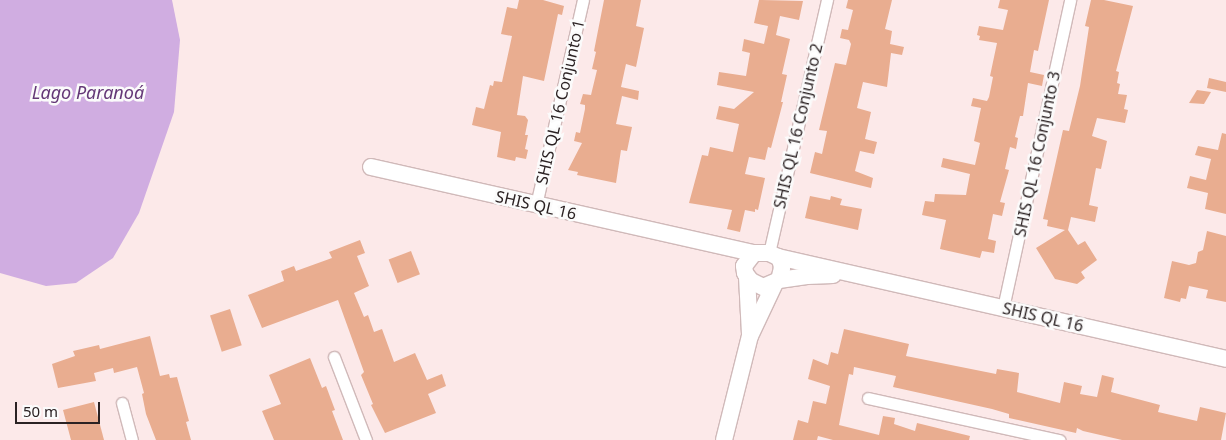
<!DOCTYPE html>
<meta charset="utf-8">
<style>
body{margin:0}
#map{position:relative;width:1226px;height:440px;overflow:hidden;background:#fce9e9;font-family:"Noto Sans",sans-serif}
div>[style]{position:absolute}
.water>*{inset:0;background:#d0ade1}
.building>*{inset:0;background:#e9ad90;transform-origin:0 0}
.roads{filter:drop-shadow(1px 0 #d0b9b9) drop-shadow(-1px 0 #d0b9b9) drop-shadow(0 1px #d0b9b9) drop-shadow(0 -1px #d0b9b9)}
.street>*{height:11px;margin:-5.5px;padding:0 5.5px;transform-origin:5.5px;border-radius:5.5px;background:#fff}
.secondary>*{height:16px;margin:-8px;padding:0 8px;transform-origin:8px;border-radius:8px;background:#fff}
span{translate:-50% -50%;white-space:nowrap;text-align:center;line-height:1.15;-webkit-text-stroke:5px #fbfbfb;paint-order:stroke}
.street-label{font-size:16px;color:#2b2223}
.water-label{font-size:18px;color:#643877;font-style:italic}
.scale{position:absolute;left:15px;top:402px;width:85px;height:22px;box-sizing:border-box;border:2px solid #2b2223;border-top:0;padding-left:6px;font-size:15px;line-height:18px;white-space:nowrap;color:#2b2223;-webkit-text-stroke:4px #fbfbfb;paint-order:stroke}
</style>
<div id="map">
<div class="water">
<i style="clip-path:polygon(0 0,172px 0,180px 40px,174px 112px,139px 213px,113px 258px,76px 283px,46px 286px,0 273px)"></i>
</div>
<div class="building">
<i style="clip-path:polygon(519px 0,543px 0,564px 6px,562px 15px,558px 14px,544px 81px,523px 76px,517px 115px,525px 116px,528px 120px,525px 135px,528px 135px,525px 149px,528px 150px,526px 159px,516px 157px,515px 161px,497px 157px,501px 132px,472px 125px,476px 107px,484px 109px,490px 85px,493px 86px,494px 81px,502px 82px,512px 36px,501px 34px,507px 7px,517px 9px)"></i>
<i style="clip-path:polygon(604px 0,641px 0,636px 26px,644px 28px,636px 67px,626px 64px,621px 87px,639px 91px,638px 100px,622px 96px,616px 124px,632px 127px,627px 151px,621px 150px,616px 183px,577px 175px,578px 172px,568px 170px,582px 143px,574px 141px,576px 132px,580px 133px,585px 109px,585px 105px,580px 104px,583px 94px,591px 95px,597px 70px,592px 69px,596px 52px,594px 51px)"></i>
<i style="clip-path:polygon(759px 0,803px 1px,799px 20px,780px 16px,776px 35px,790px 39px,782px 74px,787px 75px,781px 102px,783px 102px,771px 148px,768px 147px,765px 160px,749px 157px,745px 174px,765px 178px,758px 210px,755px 209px,755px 212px,745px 210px,740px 232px,727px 229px,732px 210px,689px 203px,702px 155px,708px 156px,710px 147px,733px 152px,739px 124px,716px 119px,719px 106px,734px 109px,754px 92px,717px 85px,719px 72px,746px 76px,750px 53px,742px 51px,744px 39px,764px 44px,768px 26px,754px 23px)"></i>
<i style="clip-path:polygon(848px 0,892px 0,885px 29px,892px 31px,890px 44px,904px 47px,902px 55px,891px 53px,887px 87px,863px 82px,857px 108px,871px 112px,865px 139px,877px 142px,874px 154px,860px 151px,855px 171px,873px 178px,871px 188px,810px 173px,815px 152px,822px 154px,827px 131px,819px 130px,835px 63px,846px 65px,851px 44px,849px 40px,840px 38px,842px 29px,848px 30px,853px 10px,846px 8px)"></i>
<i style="clip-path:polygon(1000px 0,1049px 0,1038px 51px,1034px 50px,1030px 72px,1044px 75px,1042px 86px,1028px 83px,1023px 116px,1020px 116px,1015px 137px,1018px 138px,1016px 149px,1010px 147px,1005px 169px,1009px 170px,1000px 202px,1005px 203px,1002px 216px,993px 214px,988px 239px,996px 241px,994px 253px,982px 251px,980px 258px,940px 249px,946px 220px,922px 215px,925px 201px,934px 202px,935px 194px,966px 195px,970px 174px,941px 167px,943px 158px,975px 165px,980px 143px,974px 141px,981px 108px,971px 106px,973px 98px,987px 101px,989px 97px,993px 77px,990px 76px,997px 43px,979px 40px,980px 36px,977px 35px,979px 26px,1003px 30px,1008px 10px,998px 8px)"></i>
<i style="clip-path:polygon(1091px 0,1104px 0,1133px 6px,1116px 71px,1119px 72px,1117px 83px,1120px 84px,1118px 94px,1127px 95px,1124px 109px,1128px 110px,1125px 123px,1097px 118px,1092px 136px,1107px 141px,1101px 169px,1096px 168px,1089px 205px,1098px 207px,1095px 222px,1071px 217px,1068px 230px,1078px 245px,1085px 241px,1097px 260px,1081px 272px,1085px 278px,1077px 284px,1055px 279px,1036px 248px,1065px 230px,1047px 226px,1048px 220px,1043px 219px,1063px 130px,1069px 131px,1080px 86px,1089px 27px,1085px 26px)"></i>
<i style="clip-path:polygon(1209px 78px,1226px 82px,1226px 92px,1207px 88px)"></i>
<i style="clip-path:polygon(1197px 90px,1211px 92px,1204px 104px,1189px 103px)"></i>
<i style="clip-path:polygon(1222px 133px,1226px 134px,1226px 214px,1205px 209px,1208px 193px,1187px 188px,1190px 176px,1206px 180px,1211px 159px,1195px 155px,1198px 146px,1218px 150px)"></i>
<i style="clip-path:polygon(810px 196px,830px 200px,831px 196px,842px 199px,840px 205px,862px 209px,858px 230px,805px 218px)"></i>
<i style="clip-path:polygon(1207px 231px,1226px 236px,1226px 302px,1206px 298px,1208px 290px,1189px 286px,1186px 299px,1181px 298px,1180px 302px,1164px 298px,1172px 261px,1189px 265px,1196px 263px,1198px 252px,1203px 250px)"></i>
<i style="clip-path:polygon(360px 240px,365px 253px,357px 256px,369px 286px,354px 293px,364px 317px,368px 315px,374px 332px,382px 329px,394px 362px,415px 353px,427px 380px,442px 374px,446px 386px,428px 394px,436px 413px,385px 433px,371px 405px,373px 404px,361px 375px,364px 372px,338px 300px,262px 328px,248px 295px,284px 281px,281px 271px,294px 266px,296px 271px,332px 258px,329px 252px)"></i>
<i style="left:411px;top:251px;width:25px;height:24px;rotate:69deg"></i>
<i style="left:230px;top:309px;width:38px;height:21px;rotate:72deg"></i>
<i style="clip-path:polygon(844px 329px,909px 344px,906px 356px,996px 374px,997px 369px,1019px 373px,1017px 392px,1060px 403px,1064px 382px,1082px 386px,1080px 394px,1097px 397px,1102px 375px,1114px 378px,1111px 392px,1160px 405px,1158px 412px,1197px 421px,1200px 407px,1226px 413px,1221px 440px,1122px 440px,1083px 431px,1077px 428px,1076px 433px,1009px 418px,1009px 414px,992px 409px,893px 387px,896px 376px,854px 367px,853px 375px,849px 374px,839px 425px,879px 435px,883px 416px,895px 418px,894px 424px,915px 431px,917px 423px,970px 436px,969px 440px,833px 440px,818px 436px,817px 440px,793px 440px,798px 420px,808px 423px,813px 401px,826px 404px,830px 386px,808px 379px,813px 359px,828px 365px,831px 352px,838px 354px)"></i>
<i style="clip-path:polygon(150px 336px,160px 376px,169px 374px,170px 378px,177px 377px,189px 421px,186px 422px,191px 440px,156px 440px,146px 414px,142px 394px,144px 393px,137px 367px,114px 373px,113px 368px,94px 373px,96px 381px,58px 388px,52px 364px,75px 356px,73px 351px,99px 345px,100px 349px)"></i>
<i style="clip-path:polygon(310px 358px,322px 388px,326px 386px,335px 410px,332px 411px,343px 440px,274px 440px,262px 411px,281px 404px,269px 375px)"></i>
<i style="clip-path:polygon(94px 402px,104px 440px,71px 440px,63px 410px)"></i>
</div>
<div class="roads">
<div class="street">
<i style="left:536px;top:205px;width:210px;rotate:-77.1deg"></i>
<i style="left:769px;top:253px;width:260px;rotate:-77.1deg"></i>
<i style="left:1003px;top:308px;width:315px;rotate:-77.7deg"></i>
<i style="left:334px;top:357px;width:89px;rotate:68.9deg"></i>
<i style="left:868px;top:398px;width:196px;rotate:12.4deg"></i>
<i style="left:122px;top:403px;width:38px;rotate:75deg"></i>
</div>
<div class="secondary">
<i style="left:371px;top:167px;width:393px;rotate:12.7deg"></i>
<i style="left:754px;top:253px;width:15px"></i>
<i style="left:769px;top:253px;width:10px;rotate:24deg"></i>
<i style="left:778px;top:257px;width:6px;rotate:59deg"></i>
<i style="left:781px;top:262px;width:6px;rotate:81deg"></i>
<i style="left:782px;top:268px;width:12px;rotate:104deg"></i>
<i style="left:779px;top:280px;width:17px;rotate:156deg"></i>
<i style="left:763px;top:287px;width:13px;rotate:-153deg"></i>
<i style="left:751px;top:281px;width:10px;rotate:-127deg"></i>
<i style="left:745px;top:273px;width:7px;rotate:-98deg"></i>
<i style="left:744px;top:266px;width:16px;rotate:-52deg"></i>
<i style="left:778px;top:257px;width:459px;rotate:12.8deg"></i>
<i style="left:747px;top:277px;width:57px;rotate:87deg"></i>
<i style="left:779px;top:280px;width:28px;rotate:-8deg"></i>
<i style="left:807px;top:276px;width:26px;rotate:-2deg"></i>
<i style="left:724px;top:440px;width:107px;rotate:-76deg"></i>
<i style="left:750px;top:336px;width:59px;rotate:-64.7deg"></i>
</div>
</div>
<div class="street-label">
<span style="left:560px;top:102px;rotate:-77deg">SHIS QL 16 Conjunto 1</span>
<span style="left:798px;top:126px;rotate:-77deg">SHIS QL 16 Conjunto 2</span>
<span style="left:1037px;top:154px;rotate:-78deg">SHIS QL 16 Conjunto 3</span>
<span style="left:536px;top:205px;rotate:13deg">SHIS QL 16</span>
<span style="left:1043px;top:317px;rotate:13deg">SHIS QL 16</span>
</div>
<div class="water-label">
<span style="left:88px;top:92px">Lago Paranoá</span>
</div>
<div class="scale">50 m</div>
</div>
